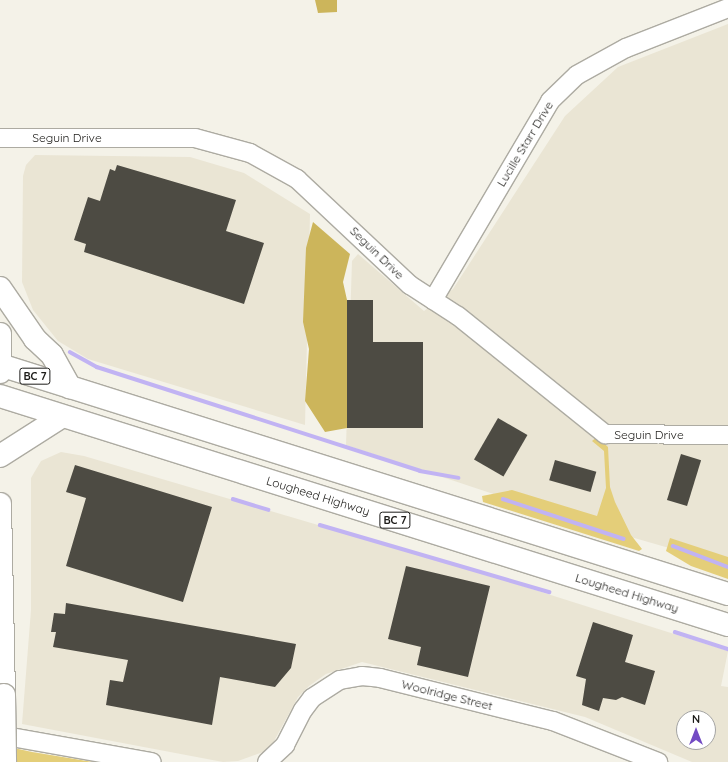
<!DOCTYPE html>
<style>
body{margin:0}
#map{position:relative;width:728px;height:762px;overflow:hidden;background:#f4f2e8;font-family:Quicksand,sans-serif}
div>[style]{position:absolute}
.built>*{inset:0;background:#eae5d4}
.green>*{inset:0;background:#e4ce79}
.forest>*{inset:0;background:#ccb55b}
.stream>*{height:3.5px;margin:-1.75px;padding:0 1.75px;transform-origin:1.75px;border-radius:1.75px;background:#c1b3f3}
.building>*{inset:0;background:#4d4b43;transform-origin:0 0}
.roads{filter:drop-shadow(1px 0 #adaba2) drop-shadow(-1px 0 #adaba2) drop-shadow(0 1px #adaba2) drop-shadow(0 -1px #adaba2)}
.minor>*{height:18px;margin:-9px;padding:0 9px;transform-origin:9px;border-radius:9px;background:#fff}
.major>*{height:22px;margin:-11px;padding:0 11px;transform-origin:11px;border-radius:11px;background:#fff}
.bridges{filter:drop-shadow(1px 0 #adaba2) drop-shadow(-1px 0 #adaba2) drop-shadow(0 1px #adaba2) drop-shadow(0 -1px #adaba2)}
.major-bridge>*{height:22px;margin:-11px;padding:0 11px;transform-origin:11px;border-radius:11px;background:#fff}
span{translate:-50% -50%;white-space:nowrap;text-align:center;line-height:1.15;-webkit-text-stroke:4px #fff;paint-order:stroke}
.shield-label span{padding:1px 3px;background:#fff;border:1px solid;border-radius:3px;-webkit-text-stroke-width:0}
.shield-label{font-size:11px;color:#1c1b18;font-weight:700}
.street-label{font-size:12px;color:#1c1b18}
.north{position:absolute;left:676px;top:710px;width:40px;height:40px;box-sizing:border-box;background:#fff;border:1px solid #a4a4a3;border-radius:50%;rotate:0deg;font-size:11px;font-weight:700;line-height:16px;text-align:center;color:#1c1b18}
.north::after{content:'';display:block;margin:auto;width:14px;height:18px;background:#734bc4;clip-path:polygon(50% 0,100% 100%,50% 72%,0 100%)}
</style>
<div id="map">
<div class="built">
<i style="clip-path:polygon(728px 24px,728px 565px,572px 520px,346px 445px,352px 261px,358px 254px,424px 311px,453px 289px,565px 116px,618px 67px)"></i>
<i style="clip-path:polygon(35px 155px,190px 157px,244px 173px,310px 214px,305px 425px,88px 359px,58px 341px,33px 310px,22px 282px,23px 176px,26px 165px)"></i>
<i style="clip-path:polygon(evenodd,61px 452px,84px 456px,491px 576px,728px 651px,721px 686px,728px 687px,728px 762px,692px 762px,585px 717px,362px 662px,326px 674px,309px 686px,298px 697px,273px 743px,263px 752px,238px 761px,223px 762px,22px 724px,31px 610px,31px 478px,41px 461px,61px 452px,684px 718px,708px 718px,708px 742px,684px 742px,684px 718px)"></i>
</div>
<div class="green">
<i style="clip-path:polygon(597px 437px,608px 447px,610px 487px,615px 502px,631px 535px,642px 549px,639px 551px,483px 502px,482px 496px,512px 490px,597px 516px,606px 488px,604px 451px,592px 441px)"></i>
<i style="clip-path:polygon(670px 538px,728px 557px,728px 579px,691px 566px,666px 551px)"></i>
<i style="clip-path:polygon(0 745px,32px 752px,93px 762px,9px 762px)"></i>
</div>
<div class="forest">
<i style="clip-path:polygon(315px 0,337px 0,337px 12px,318px 13px)"></i>
<i style="clip-path:polygon(313px 222px,350px 254px,343px 282px,347px 300px,347px 428px,325px 432px,305px 401px,309px 349px,303px 322px,306px 248px)"></i>
</div>
<div class="stream">
<i style="left:70px;top:352px;width:31px;rotate:29deg"></i>
<i style="left:97px;top:367px;width:339px;rotate:17.8deg"></i>
<i style="left:420px;top:471px;width:39px;rotate:10deg"></i>
<i style="left:233px;top:499px;width:37px;rotate:17deg"></i>
<i style="left:503px;top:499px;width:127px;rotate:18.3deg"></i>
<i style="left:320px;top:525px;width:239px;rotate:16.3deg"></i>
<i style="left:673px;top:546px;width:59px;rotate:20.9deg"></i>
<i style="left:675px;top:632px;width:56px;rotate:17.8deg"></i>
</div>
<div class="building">
<i style="clip-path:polygon(117px 165px,236px 200px,226px 231px,264px 243px,244px 304px,84px 252px,86px 244px,74px 240px,88px 197px,100px 201px,110px 169px,115px 171px)"></i>
<i style="clip-path:polygon(347px 300px,373px 300px,373px 342px,423px 342px,423px 428px,347px 428px)"></i>
<i style="left:498px;top:418px;width:34px;height:48px;rotate:30deg"></i>
<i style="left:681px;top:454px;width:21px;height:48px;rotate:17deg"></i>
<i style="left:555px;top:460px;width:43px;height:21px;rotate:16deg"></i>
<i style="clip-path:polygon(75px 465px,212px 507px,183px 602px,66px 566px,86px 498px,66px 492px)"></i>
<i style="clip-path:polygon(406px 566px,490px 586px,468px 677px,417px 665px,421px 647px,388px 639px)"></i>
<i style="clip-path:polygon(66px 603px,296px 644px,291px 668px,275px 687px,220px 677px,212px 725px,106px 705px,110px 680px,123px 682px,128px 660px,53px 647px,56px 632px,51px 632px,54px 613px,65px 614px)"></i>
<i style="clip-path:polygon(593px 622px,633px 635px,625px 662px,655px 671px,645px 705px,622px 697px,616px 700px,603px 698px,599px 711px,582px 705px,586px 679px,576px 676px)"></i>
</div>
<div class="roads">
<div class="minor">
<i style="left:0;top:138px;width:195px"></i>
<i style="left:195px;top:138px;width:57px;rotate:15.3deg"></i>
<i style="left:250px;top:153px;width:54px;rotate:29deg"></i>
<i style="left:297px;top:179px;width:155px;rotate:43.2deg"></i>
<i style="left:410px;top:285px;width:57px;rotate:32.9deg"></i>
<i style="left:458px;top:316px;width:189px;rotate:38.8deg"></i>
<i style="left:605px;top:434px;width:123px;rotate:0.5deg"></i>
<i style="left:433px;top:300px;width:231px;rotate:-59.5deg"></i>
<i style="left:550px;top:101px;width:37px;rotate:-44deg"></i>
<i style="left:577px;top:75px;width:56px;rotate:-28.9deg"></i>
<i style="left:626px;top:48px;width:110px;rotate:-21.4deg"></i>
<i style="left:0;top:735px;width:154px;rotate:10.1deg"></i>
<i style="left:267px;top:762px;width:25px;rotate:-43deg"></i>
<i style="left:285px;top:745px;width:39px;rotate:-63deg"></i>
<i style="left:303px;top:710px;width:15px;rotate:-53deg"></i>
<i style="left:312px;top:698px;width:33px;rotate:-33deg"></i>
<i style="left:340px;top:680px;width:22px;rotate:-10deg"></i>
<i style="left:362px;top:676px;width:18px;rotate:6deg"></i>
<i style="left:380px;top:678px;width:178px;rotate:14deg"></i>
<i style="left:553px;top:721px;width:113px;rotate:21.3deg"></i>
</div>
<div class="major">
<i style="left:0;top:288px;width:62px;rotate:55.5deg"></i>
<i style="left:35px;top:339px;width:23px;rotate:43deg"></i>
<i style="left:52px;top:355px;width:37px;rotate:61deg"></i>
<i style="left:0;top:334px;width:38px;rotate:90deg"></i>
<i style="left:0;top:365px;width:763px;rotate:17.46deg"></i>
<i style="left:0;top:396px;width:763px;rotate:17.46deg"></i>
<i style="left:0;top:456px;width:72px;rotate:-32.6deg"></i>
<i style="left:0;top:504px;width:191px;rotate:88.8deg"></i>
</div>
</div>
<div class="bridges">
<div class="major-bridge">
<i style="left:4px;top:695px;width:67px;rotate:89.1deg"></i>
</div>
</div>
<div class="shield-label">
<span style="left:35px;top:376px">BC 7</span>
<span style="left:395px;top:520px">BC 7</span>
</div>
<div class="street-label">
<span style="left:67px;top:138px">Seguin Drive</span>
<span style="left:525px;top:144px;rotate:-59deg">Lucille Starr Drive</span>
<span style="left:377px;top:253px;rotate:44deg">Seguin Drive</span>
<span style="left:649px;top:435px">Seguin Drive</span>
<span style="left:318px;top:496px;rotate:17deg">Lougheed Highway</span>
<span style="left:627px;top:593px;rotate:17deg">Lougheed Highway</span>
<span style="left:447px;top:695px;rotate:14deg">Woolridge Street</span>
</div>
<div class="north">N</div>
</div>
